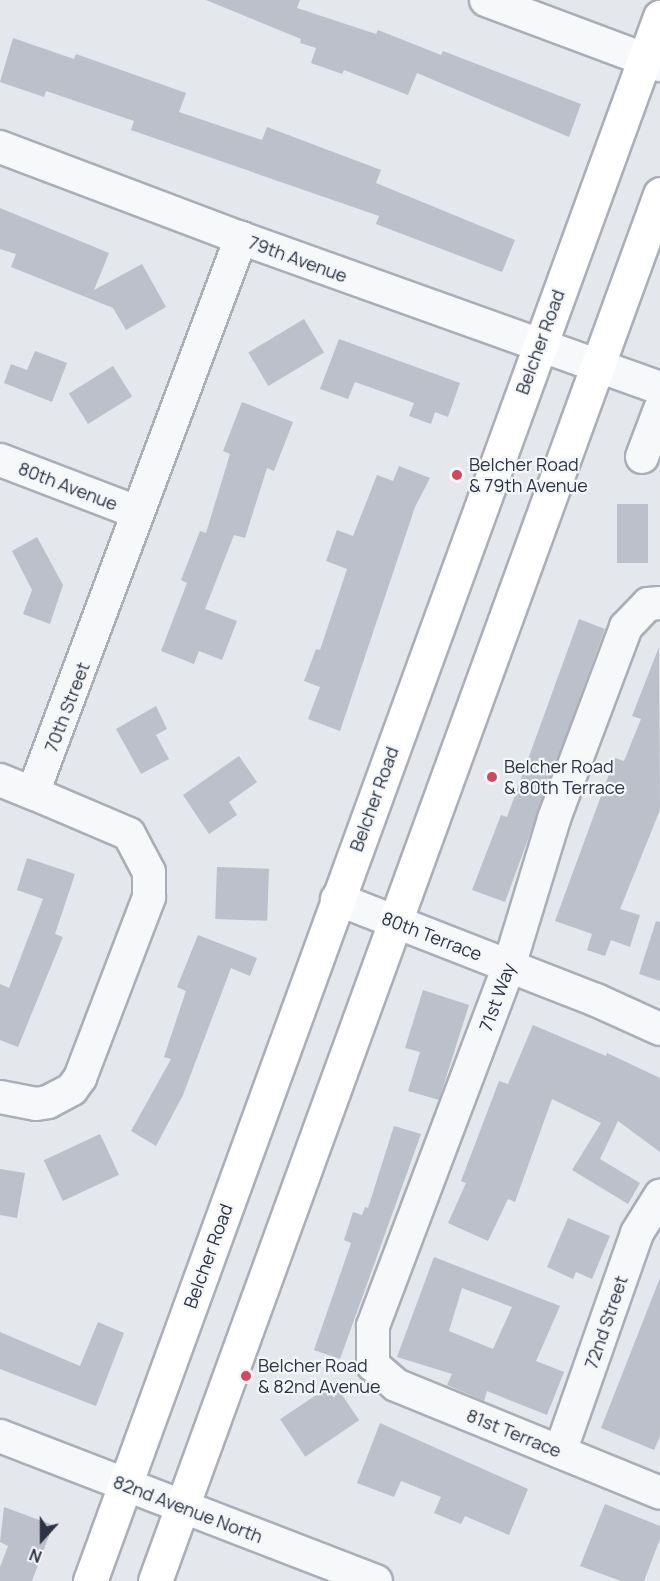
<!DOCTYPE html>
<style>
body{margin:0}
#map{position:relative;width:660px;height:1581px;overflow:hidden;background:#e4e7ec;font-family:Manrope,sans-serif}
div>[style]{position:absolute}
.building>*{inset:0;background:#bbc0ca;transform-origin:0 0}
.roads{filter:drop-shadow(2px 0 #a9aeb7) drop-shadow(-2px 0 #a9aeb7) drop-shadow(0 2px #a9aeb7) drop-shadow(0 -2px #a9aeb7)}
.minor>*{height:32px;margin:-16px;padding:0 16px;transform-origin:16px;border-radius:16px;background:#f7f8fa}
.major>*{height:33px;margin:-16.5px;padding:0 16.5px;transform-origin:16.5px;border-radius:16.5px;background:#fff}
.dots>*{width:16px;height:16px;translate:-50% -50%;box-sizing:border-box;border:3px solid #f4f6f9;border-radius:50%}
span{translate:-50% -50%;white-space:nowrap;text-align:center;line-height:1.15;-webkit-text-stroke:4.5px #f4f6f9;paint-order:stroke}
.street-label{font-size:18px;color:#2b3445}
.poi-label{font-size:18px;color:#2b3445}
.left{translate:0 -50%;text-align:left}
.north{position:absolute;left:12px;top:1509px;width:60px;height:60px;-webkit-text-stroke:4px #f4f6f9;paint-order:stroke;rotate:201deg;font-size:16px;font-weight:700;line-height:24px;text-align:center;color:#2b3445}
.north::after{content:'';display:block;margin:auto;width:21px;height:27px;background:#2b3445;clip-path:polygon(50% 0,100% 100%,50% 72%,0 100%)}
</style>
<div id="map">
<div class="building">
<i style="clip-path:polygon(206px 0,300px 0,297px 8px,376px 34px,378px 30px,441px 55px,443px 51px,581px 104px,569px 137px,417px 73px,408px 95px,344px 70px,342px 74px,311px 63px,316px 48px,300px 43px,301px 39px)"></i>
<i style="clip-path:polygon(13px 38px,74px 59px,76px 54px,186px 93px,179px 112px,262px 140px,267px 127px,381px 170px,376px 183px,515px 240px,502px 272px,376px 224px,379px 216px,131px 130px,134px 121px,46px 91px,44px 97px,0 82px)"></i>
<i style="clip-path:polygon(0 208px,109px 253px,94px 290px,142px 264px,166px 307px,126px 330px,113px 308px,11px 267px,16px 254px,0 249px)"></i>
<i style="left:304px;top:319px;width:39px;height:65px;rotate:59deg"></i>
<i style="clip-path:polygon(339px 339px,460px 383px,448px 417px,435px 412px,431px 424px,409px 416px,414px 403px,355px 382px,348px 399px,320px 389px)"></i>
<i style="clip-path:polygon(35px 351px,67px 363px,52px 402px,4px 383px,11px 364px,27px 370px)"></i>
<i style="left:113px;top:366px;width:36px;height:52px;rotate:58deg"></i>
<i style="clip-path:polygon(242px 402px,293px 422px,274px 471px,267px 468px,245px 538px,234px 535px,205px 609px,237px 621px,222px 660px,199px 651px,194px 664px,161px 651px,187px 583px,181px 580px,200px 531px,206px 533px,230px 454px,223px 451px)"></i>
<i style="clip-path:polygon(399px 466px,430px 478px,415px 507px,340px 731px,308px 719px,320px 687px,304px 681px,316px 649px,320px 650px,347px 569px,326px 561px,337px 530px,353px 536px,377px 475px,393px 481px)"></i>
<i style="left:617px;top:504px;width:31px;height:59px"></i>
<i style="clip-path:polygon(37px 537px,63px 585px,50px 624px,23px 614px,32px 590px,12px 551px)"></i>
<i style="clip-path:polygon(579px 619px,605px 629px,505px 902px,472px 890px,501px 815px,507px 817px)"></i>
<i style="clip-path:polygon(659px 647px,660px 810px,620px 909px,640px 915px,630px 947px,611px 940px,605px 956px,587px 950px,592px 934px,555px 921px,615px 758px,624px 761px,641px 719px,632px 716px)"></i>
<i style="clip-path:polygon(156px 706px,167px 729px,156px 735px,169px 759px,141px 774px,116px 729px)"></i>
<i style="clip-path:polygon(239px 756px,257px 782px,229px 802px,237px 815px,209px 834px,183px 795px)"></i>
<i style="clip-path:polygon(27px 858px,75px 874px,55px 934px,63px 937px,18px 1047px,0 1040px,0 984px,9px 988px,43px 899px,17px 890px)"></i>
<i style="left:217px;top:867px;width:52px;height:52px;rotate:2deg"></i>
<i style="clip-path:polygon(656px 921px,660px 922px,660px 981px,639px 974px)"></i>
<i style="clip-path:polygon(198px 935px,257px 958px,250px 976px,231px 968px,183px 1095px,156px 1146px,131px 1131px,171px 1059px,164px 1057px,186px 991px,177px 987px)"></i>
<i style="clip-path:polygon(423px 990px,469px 1005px,439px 1100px,408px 1091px,420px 1052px,405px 1048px)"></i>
<i style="clip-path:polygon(533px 1025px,606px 1056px,607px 1053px,660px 1078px,660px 1152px,618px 1121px,600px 1159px,640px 1183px,628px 1204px,572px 1170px,601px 1123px,552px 1099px,515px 1202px,508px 1199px,488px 1241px,448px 1223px,466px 1183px,461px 1181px,499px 1081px,508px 1084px)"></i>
<i style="clip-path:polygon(394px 1126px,421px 1134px,340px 1359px,314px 1350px,351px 1243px,344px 1240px,353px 1212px,362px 1215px,365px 1207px,368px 1208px)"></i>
<i style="left:100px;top:1134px;width:45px;height:62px;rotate:65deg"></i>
<i style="clip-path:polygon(0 1169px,25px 1173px,17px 1218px,0 1215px)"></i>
<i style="clip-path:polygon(568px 1218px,610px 1236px,592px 1279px,576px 1272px,573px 1279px,547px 1267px)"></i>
<i style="clip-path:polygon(evenodd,434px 1257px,560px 1306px,536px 1361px,564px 1372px,547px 1415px,487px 1391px,484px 1401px,447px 1385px,452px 1374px,397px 1357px,434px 1257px,462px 1288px,512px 1307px,493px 1349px,449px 1331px,462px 1288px)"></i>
<i style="clip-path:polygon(660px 1278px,660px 1436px,654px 1450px,601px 1428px)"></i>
<i style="clip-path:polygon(98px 1322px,124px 1333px,96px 1406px,0 1369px,0 1332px,80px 1366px)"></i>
<i style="left:334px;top:1383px;width:45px;height:65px;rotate:56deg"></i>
<i style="clip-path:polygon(380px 1423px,528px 1489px,509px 1535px,465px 1516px,461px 1524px,434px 1513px,441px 1497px,401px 1481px,394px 1497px,357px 1483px)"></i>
<i style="clip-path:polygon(605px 1504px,660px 1526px,660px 1539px,644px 1581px,621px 1581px,580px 1566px)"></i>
<i style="clip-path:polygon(4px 1507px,53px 1525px,32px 1581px,0 1581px,0 1567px,8px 1546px,0 1542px)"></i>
</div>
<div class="roads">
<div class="minor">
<i style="left:486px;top:0;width:186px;rotate:20.5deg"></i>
<i style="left:0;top:147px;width:258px;rotate:20.7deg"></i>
<i style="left:241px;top:238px;width:445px;rotate:19.7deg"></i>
<i style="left:642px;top:457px;width:51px;rotate:-69.4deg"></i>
<i style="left:0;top:460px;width:146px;rotate:20.9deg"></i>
<i style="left:660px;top:603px;width:12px;rotate:175deg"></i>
<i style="left:648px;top:604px;width:32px;rotate:134deg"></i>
<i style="left:626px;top:627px;width:205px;rotate:110.6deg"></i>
<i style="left:554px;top:819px;width:154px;rotate:107deg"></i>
<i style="left:509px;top:966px;width:385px;rotate:110.7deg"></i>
<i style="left:373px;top:1326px;width:39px;rotate:90deg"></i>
<i style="left:373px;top:1365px;width:30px;rotate:41deg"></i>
<i style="left:396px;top:1385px;width:285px;rotate:22.2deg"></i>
<i style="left:0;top:780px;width:35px;rotate:22deg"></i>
<i style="left:337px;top:899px;width:278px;rotate:21.3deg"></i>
<i style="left:596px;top:1000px;width:70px;rotate:24.4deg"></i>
<i style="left:0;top:1097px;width:37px;rotate:11deg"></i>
<i style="left:36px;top:1104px;width:12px;rotate:-9deg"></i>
<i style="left:48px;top:1102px;width:27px;rotate:-28deg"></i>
<i style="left:72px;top:1089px;width:14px;rotate:-54deg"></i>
<i style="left:80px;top:1078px;width:194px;rotate:-69.1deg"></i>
<i style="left:149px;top:897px;width:25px;rotate:-90deg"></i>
<i style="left:149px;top:872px;width:43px;rotate:-117.8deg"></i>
<i style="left:129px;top:834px;width:104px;rotate:-156.9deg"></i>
<i style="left:33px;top:793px;width:593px;rotate:-69.46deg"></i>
<i style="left:0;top:1436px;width:403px;rotate:21.1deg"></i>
<i style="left:560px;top:1452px;width:232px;rotate:-70.6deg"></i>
<i style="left:637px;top:1233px;width:44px;rotate:-58.1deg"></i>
</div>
<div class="major">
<i style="left:90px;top:1581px;width:1665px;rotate:-69.98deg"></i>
<i style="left:155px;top:1581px;width:1476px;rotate:-69.99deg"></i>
</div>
</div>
<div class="dots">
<i style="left:457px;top:475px;background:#d1495b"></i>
<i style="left:492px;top:777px;background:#d1495b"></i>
<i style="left:246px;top:1376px;background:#d1495b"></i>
</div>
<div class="street-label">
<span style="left:298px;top:259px;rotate:20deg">79th Avenue</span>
<span style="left:540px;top:342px;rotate:-70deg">Belcher Road</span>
<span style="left:68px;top:486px;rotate:21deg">80th Avenue</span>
<span style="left:67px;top:707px;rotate:-69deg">70th Street</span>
<span style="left:374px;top:799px;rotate:-70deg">Belcher Road</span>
<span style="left:432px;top:936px;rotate:21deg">80th Terrace</span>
<span style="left:497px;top:997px;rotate:-70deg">71st Way</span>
<span style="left:208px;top:1256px;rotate:-70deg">Belcher Road</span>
<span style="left:606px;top:1322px;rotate:-71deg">72nd Street</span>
<span style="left:514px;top:1433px;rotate:22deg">81st Terrace</span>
<span style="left:188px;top:1509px;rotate:21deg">82nd Avenue North</span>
</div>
<div class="poi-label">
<span class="left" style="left:469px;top:475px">Belcher Road<br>&amp; 79th Avenue</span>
<span class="left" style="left:504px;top:777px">Belcher Road<br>&amp; 80th Terrace</span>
<span class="left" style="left:258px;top:1376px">Belcher Road<br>&amp; 82nd Avenue</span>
</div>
<div class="north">N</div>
</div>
